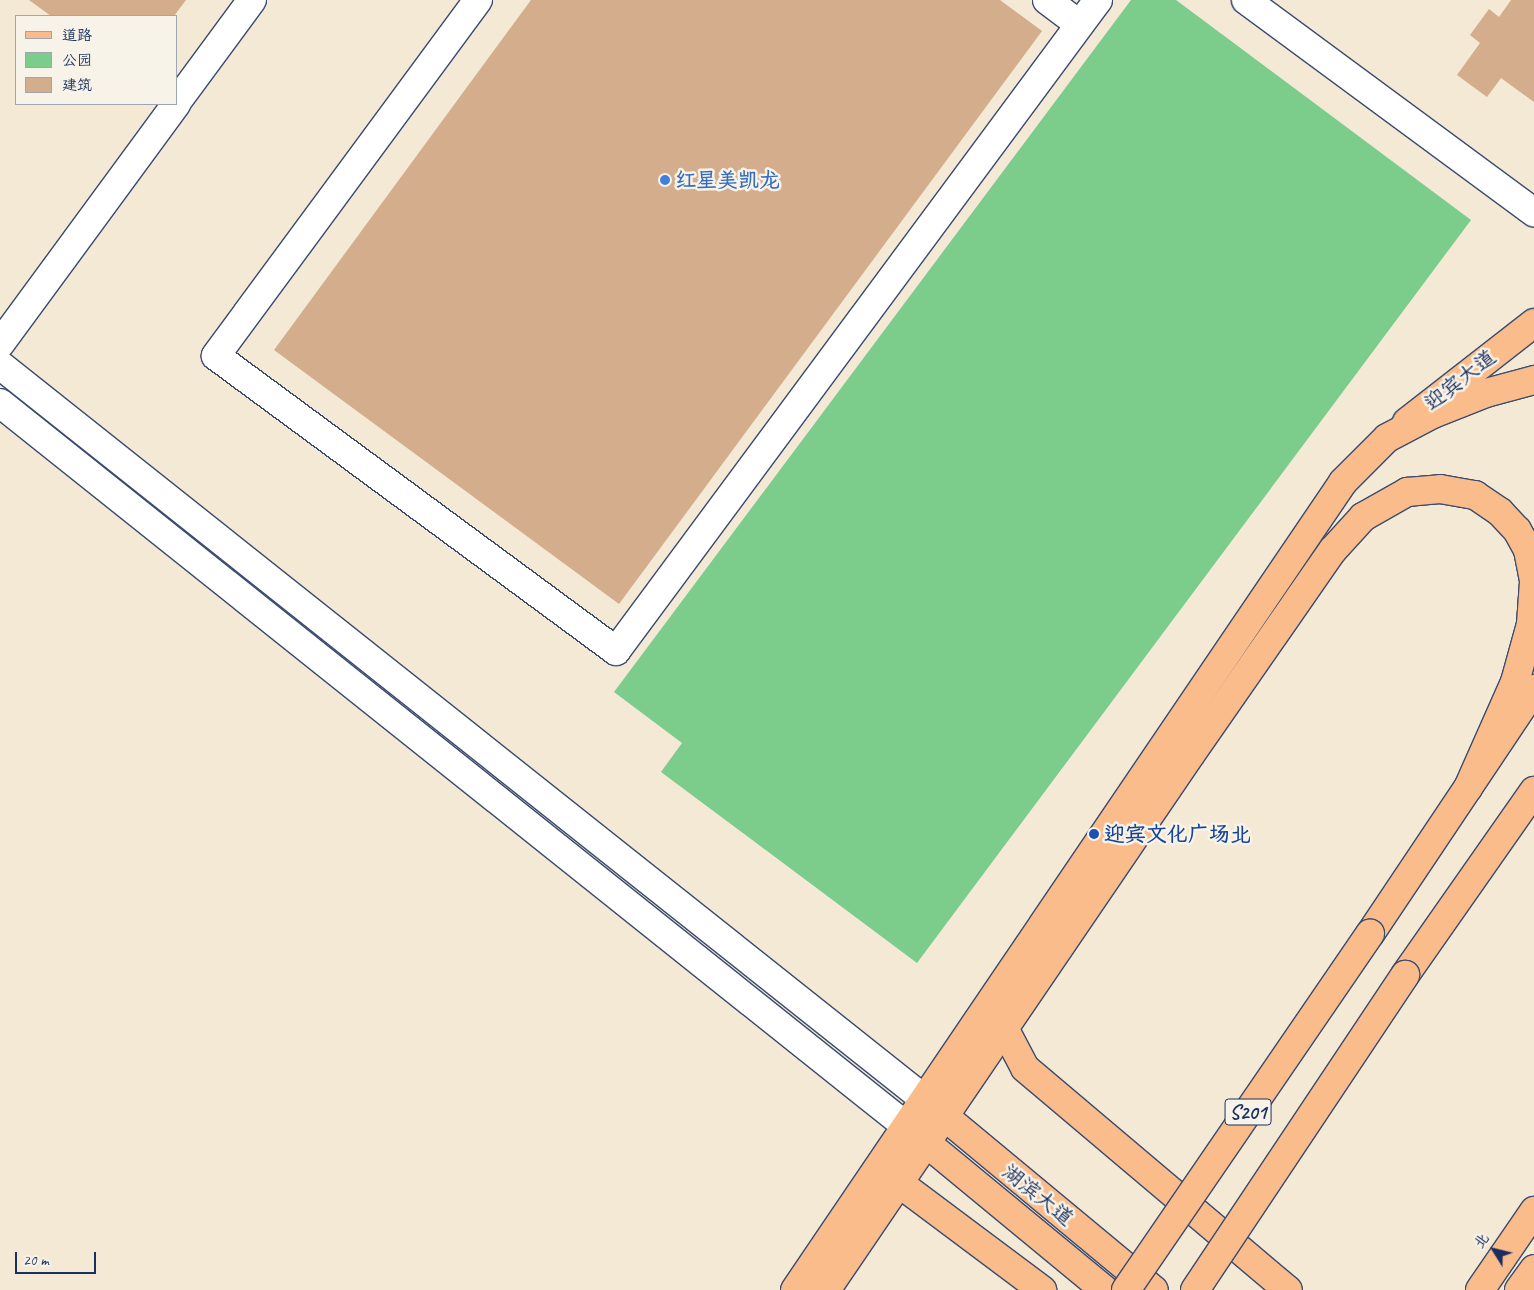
<!DOCTYPE html>
<meta charset="utf-8">
<style>
body{margin:0}
#map{position:relative;width:1534px;height:1290px;overflow:hidden;background:#f3e9d4;font-family:Caveat,"LXGW WenKai TC",sans-serif}
div>[style]{position:absolute}
.green>*{inset:0;background:#7ccc8c}
.building>*{inset:0;background:#d3ad8c}
.roads{filter:drop-shadow(1px 0 #3b4b70) drop-shadow(-1px 0 #3b4b70) drop-shadow(0 1px #3b4b70) drop-shadow(0 -1px #3b4b70)}
.minor>*{height:28px;margin:-14px;padding:0 14px;transform-origin:14px;border-radius:14px;background:#fff}
.major>*{height:28px;margin:-14px;padding:0 14px;transform-origin:14px;border-radius:14px;background:#f9bc8a}
.highway>*{height:28px;margin:-14px;padding:0 14px;transform-origin:14px;border-radius:14px;background:#f9bc8a}
.bridges{filter:drop-shadow(1px 0 #3b4b70) drop-shadow(-1px 0 #3b4b70) drop-shadow(0 1px #3b4b70) drop-shadow(0 -1px #3b4b70)}
.major-bridge>*{height:28px;margin:-14px;padding:0 14px;transform-origin:14px;border-radius:14px;background:#f9bc8a}
.dots>*{width:14px;height:14px;translate:-50% -50%;box-sizing:border-box;border:2px solid #f7f3e8;border-radius:50%}
span{translate:-50% -50%;white-space:nowrap;text-align:center;line-height:1.15;-webkit-text-stroke:5px #f7f3e8;paint-order:stroke}
.shield-label span{padding:1px 4px;background:#f7f3e8;border:1px solid;border-radius:4px;-webkit-text-stroke-width:0}
.shield-label{font-size:20px;color:#1b2f5e;font-weight:700}
.shop-label{font-size:21px;color:#366cbe;font-weight:700}
.left{translate:0 -50%;text-align:left}
.street-label{font-size:21px;color:#1b2f5e}
.transit-label{font-size:21px;color:#164399;font-weight:700}
.legend{position:absolute;left:15px;top:15px;width:162px;height:90px;box-sizing:border-box;background:#f7f3e8;border:1px solid #9fa5b1;margin:0;padding:6px 9px;list-style:none;font-size:15px;color:#1b2f5e}
.legend li{display:flex;align-items:center;gap:10px;height:25px}
.legend b{width:25px;border:1px solid #9fa5b1}
.north{position:absolute;left:1469px;top:1225px;width:50px;height:50px;-webkit-text-stroke:4px #f7f3e8;paint-order:stroke;rotate:306deg;font-size:14px;font-weight:700;line-height:20px;text-align:center;color:#1b2f5e}
.north::after{content:'';display:block;margin:auto;width:18px;height:22px;background:#1b2f5e;clip-path:polygon(50% 0,100% 100%,50% 72%,0 100%)}
.scale{position:absolute;left:15px;top:1252px;width:81px;height:22px;box-sizing:border-box;border:2px solid #1b2f5e;border-top:0;padding-left:6px;font-size:15px;line-height:18px;white-space:nowrap;color:#1b2f5e;-webkit-text-stroke:4px #f7f3e8;paint-order:stroke}
</style>
<div id="map">
<div class="green">
<i style="clip-path:polygon(1131px 0,1176px 0,1471px 220px,917px 963px,661px 772px,682px 743px,614px 692px)"></i>
</div>
<div class="building">
<i style="clip-path:polygon(29px 0,186px 0,174px 16px,51px 16px)"></i>
<i style="clip-path:polygon(531px 0,1000px 0,1042px 31px,619px 604px,274px 350px)"></i>
<i style="clip-path:polygon(1511px 0,1534px 0,1534px 102px,1501px 78px,1487px 97px,1457px 75px,1480px 43px,1470px 35px,1489px 9px,1499px 17px)"></i>
</div>
<div class="roads">
<div class="minor">
<i style="left:478px;top:0;width:442px;rotate:126.4deg"></i>
<i style="left:216px;top:356px;width:497px;rotate:36.4deg"></i>
<i style="left:616px;top:651px;width:810px;rotate:-53.48deg"></i>
<i style="left:1047px;top:0;width:40px;rotate:37deg"></i>
<i style="left:1246px;top:0;width:358px;rotate:36.4deg"></i>
<i style="left:176px;top:103px;width:128px;rotate:-53.6deg"></i>
<i style="left:0;top:344px;width:298px;rotate:-53.7deg"></i>
<i style="left:0;top:365px;width:1180px;rotate:38.46deg"></i>
<i style="left:0;top:403px;width:1159px;rotate:38.59deg"></i>
</div>
<div class="major">
<i style="left:1407px;top:422px;width:161px;rotate:-37.9deg"></i>
<i style="left:1370px;top:934px;width:295px;rotate:-56.2deg"></i>
<i style="left:1405px;top:975px;width:225px;rotate:-55deg"></i>
<i style="left:926px;top:1101px;width:296px;rotate:39.7deg"></i>
<i style="left:907px;top:1127px;width:256px;rotate:39.5deg"></i>
</div>
<div class="highway">
<i style="left:1468px;top:788px;width:116px;rotate:-66.1deg"></i>
<i style="left:1515px;top:682px;width:60px;rotate:-74.6deg"></i>
<i style="left:1531px;top:624px;width:39px;rotate:-86deg"></i>
<i style="left:1004px;top:1012px;width:16px;rotate:90deg"></i>
<i style="left:1004px;top:1028px;width:45px;rotate:62.3deg"></i>
<i style="left:1025px;top:1068px;width:344px;rotate:40.2deg"></i>
<i style="left:883px;top:1176px;width:17px;rotate:24deg"></i>
<i style="left:899px;top:1183px;width:179px;rotate:36.8deg"></i>
<i style="left:795px;top:1290px;width:976px;rotate:-55.85deg"></i>
<i style="left:1343px;top:482px;width:62px;rotate:-45deg"></i>
<i style="left:1387px;top:438px;width:52px;rotate:-27.6deg"></i>
<i style="left:1433px;top:414px;width:57px;rotate:-21.6deg"></i>
<i style="left:1486px;top:393px;width:50px;rotate:-15.2deg"></i>
<i style="left:826px;top:1290px;width:648px;rotate:-55.75deg"></i>
<i style="left:1191px;top:754px;width:249px;rotate:-55.2deg"></i>
<i style="left:1333px;top:550px;width:45px;rotate:-47.7deg"></i>
<i style="left:1363px;top:517px;width:51px;rotate:-29.6deg"></i>
<i style="left:1407px;top:492px;width:33px;rotate:-5deg"></i>
<i style="left:1440px;top:489px;width:36px;rotate:10deg"></i>
<i style="left:1475px;top:495px;width:30px;rotate:34deg"></i>
<i style="left:1500px;top:512px;width:25px;rotate:47deg"></i>
<i style="left:1517px;top:530px;width:23px;rotate:61deg"></i>
<i style="left:1528px;top:550px;width:33px;rotate:79deg"></i>
<i style="left:1480px;top:1290px;width:96px;rotate:-55.6deg"></i>
<i style="left:1519px;top:1290px;width:26px;rotate:-54deg"></i>
</div>
</div>
<div class="bridges">
<div class="major-bridge">
<i style="left:1126px;top:1290px;width:432px;rotate:-55.6deg"></i>
<i style="left:1195px;top:1290px;width:379px;rotate:-56.3deg"></i>
</div>
</div>
<div class="dots">
<i style="left:665px;top:180px;background:#3f7fe0"></i>
<i style="left:1094px;top:834px;background:#1a4fb4"></i>
</div>
<div class="shield-label">
<span style="left:1248px;top:1112px">S201</span>
</div>
<div class="shop-label">
<span class="left" style="left:675px;top:180px">红星美凯龙</span>
</div>
<div class="street-label">
<span style="left:1460px;top:380px;rotate:-38deg">迎宾大道</span>
<span style="left:1038px;top:1195px;rotate:39deg">湖滨大道</span>
</div>
<div class="transit-label">
<span class="left" style="left:1104px;top:834px">迎宾文化广场北</span>
</div>
<ul class="legend">
<li><b style="height:6px;background:#f9bc8a"></b>道路</li>
<li><b style="height:14px;background:#7ccc8c"></b>公园</li>
<li><b style="height:14px;background:#d3ad8c"></b>建筑</li>
</ul>
<div class="north">北</div>
<div class="scale">20 m</div>
</div>
